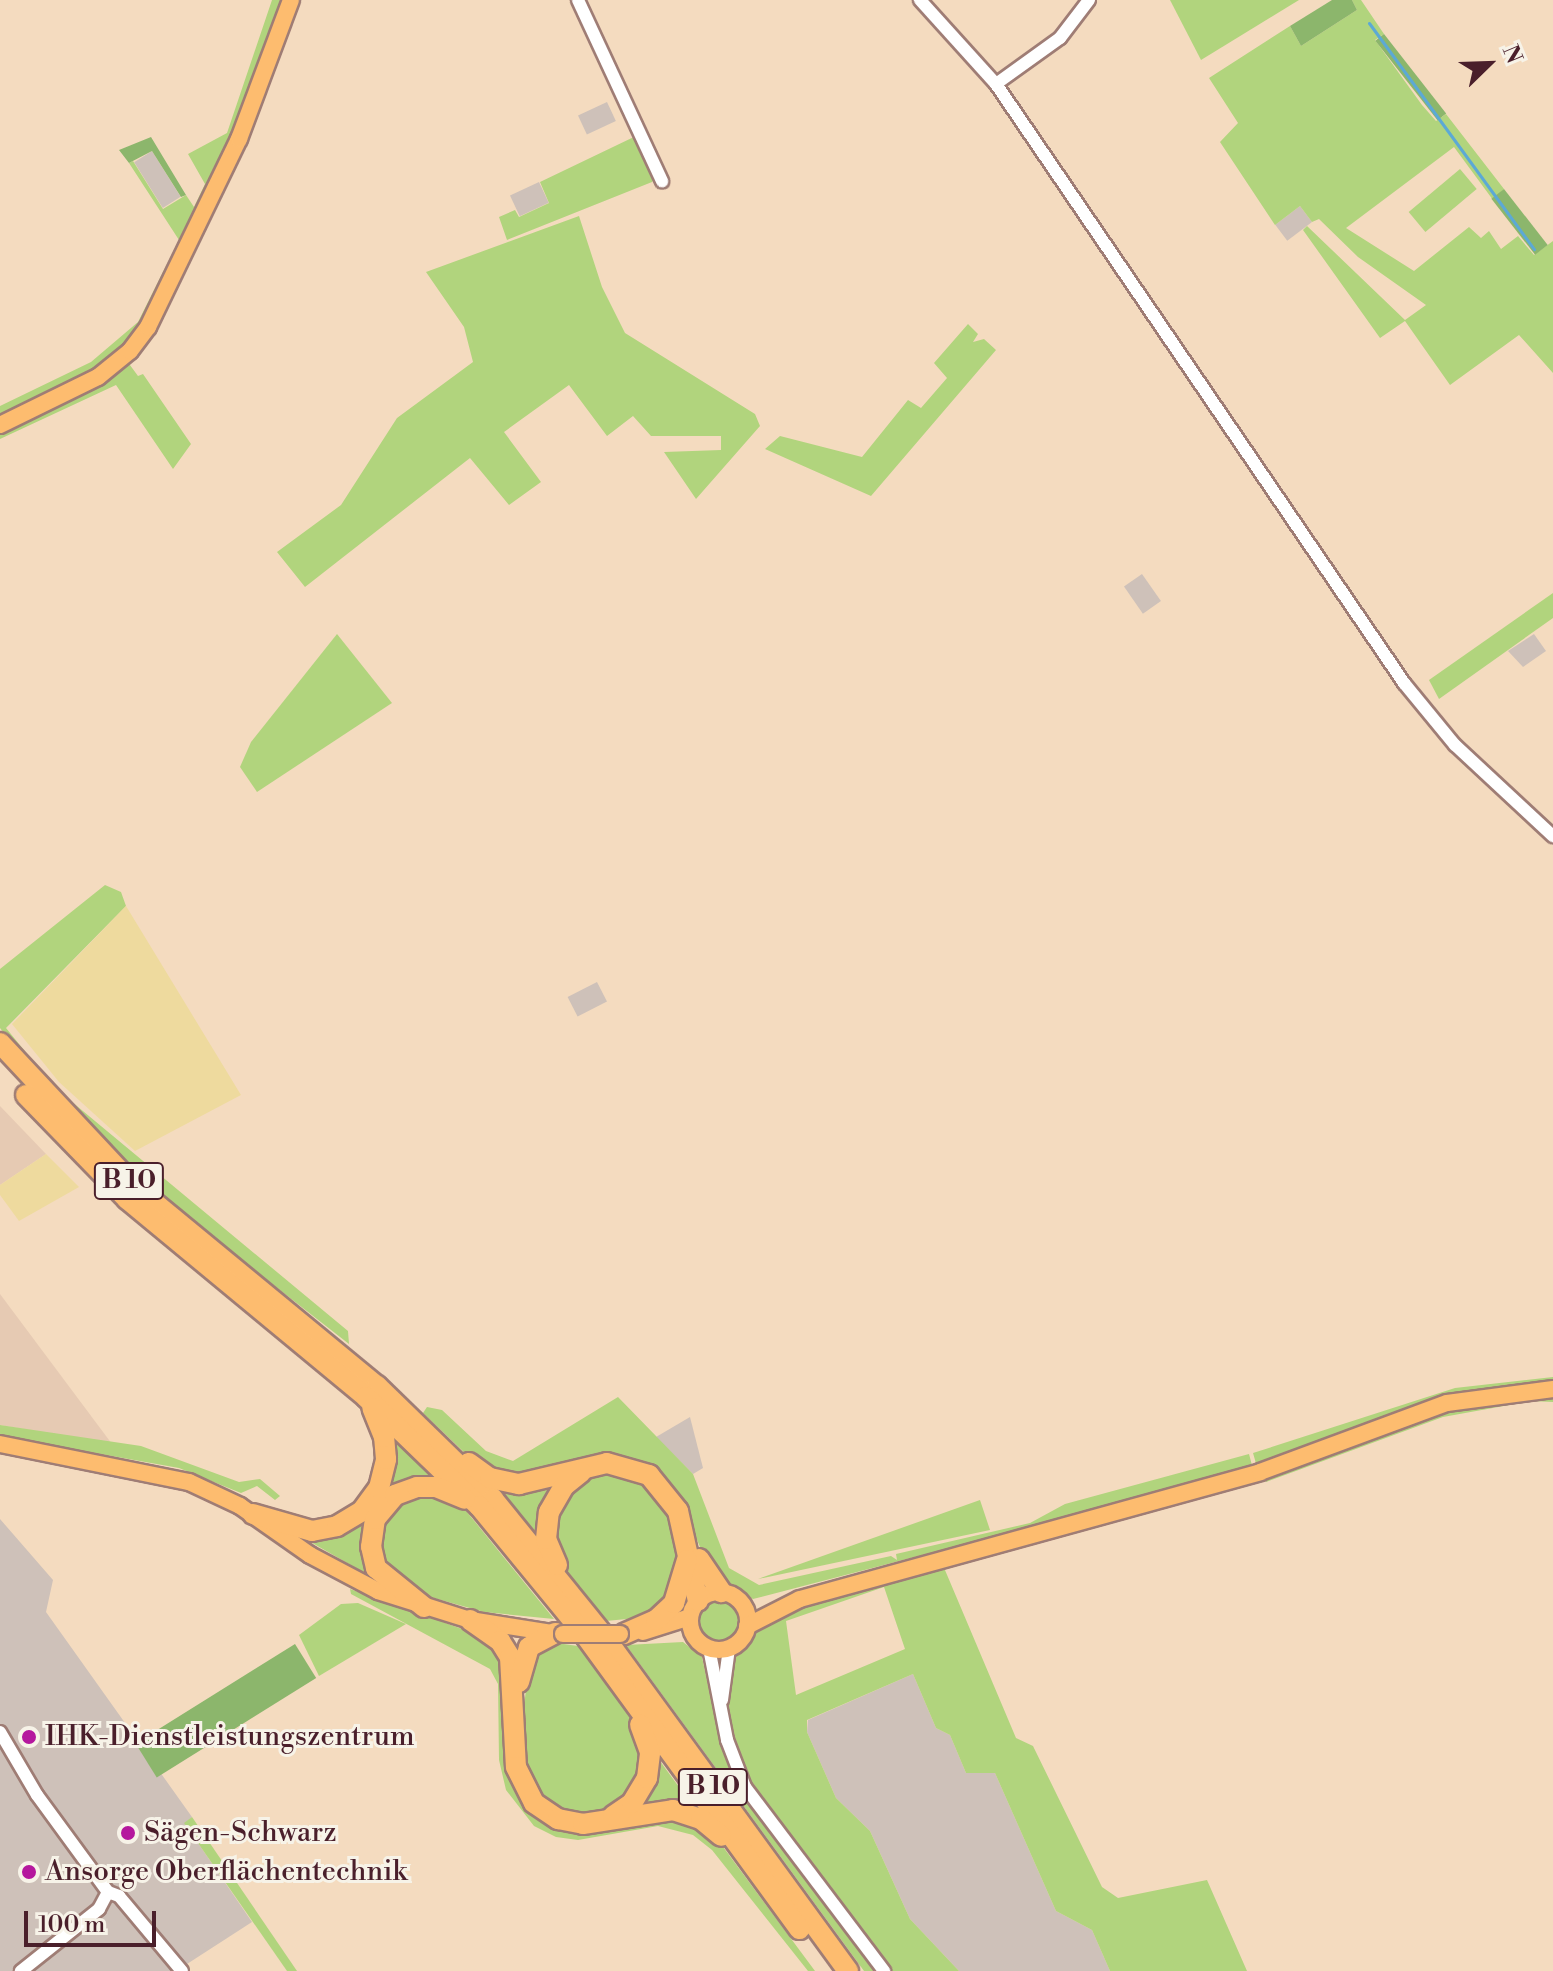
<!DOCTYPE html>
<meta charset="utf-8">
<style>
body{margin:0}
#map{position:relative;width:1553px;height:1971px;overflow:hidden;background:#f4dbbf;font-family:"Libre Bodoni",serif}
div>[style]{position:absolute}
.built>*{inset:0;background:#e6cab3}
.industrial>*{inset:0;background:#cec1b9;transform-origin:0 0}
.green>*{inset:0;background:#b1d47d;transform-origin:0 0}
.round{border-radius:50%}
.forest>*{inset:0;background:#8cb66c;transform-origin:0 0}
.sand>*{inset:0;background:#eeda9e}
.stream>*{height:3px;margin:-1.5px;padding:0 1.5px;transform-origin:1.5px;border-radius:1.5px;background:#5ca9d5}
.roads{filter:drop-shadow(2px 0 #9f7d75) drop-shadow(-2px 0 #9f7d75) drop-shadow(0 2px #9f7d75) drop-shadow(0 -2px #9f7d75)}
.minor>*{height:12px;margin:-6px;padding:0 6px;transform-origin:6px;border-radius:6px;background:#fff}
.major>*{height:16px;margin:-8px;padding:0 8px;transform-origin:8px;border-radius:8px;background:#fdbc6f}
.major>.ring{margin:-8px;padding:0;box-sizing:content-box;background:none;border:16px solid #fdbc6f;border-radius:50%}
.highway>*{height:20px;margin:-10px;padding:0 10px;transform-origin:10px;border-radius:10px;background:#fdbc6f}
.bridges{filter:drop-shadow(2px 0 #9f7d75) drop-shadow(-2px 0 #9f7d75) drop-shadow(0 2px #9f7d75) drop-shadow(0 -2px #9f7d75)}
.major-bridge>*{height:16px;margin:-8px;padding:0 8px;transform-origin:8px;border-radius:8px;background:#fdbc6f}
.dots>*{width:22px;height:22px;translate:-50% -50%;box-sizing:border-box;border:4px solid #f7f3e8;border-radius:50%}
span{translate:-50% -50%;white-space:nowrap;text-align:center;line-height:1.15;-webkit-text-stroke:6px #f7f3e8;paint-order:stroke}
.shield-label span{padding:2px 6px;background:#f7f3e8;border:2px solid;border-radius:6px;-webkit-text-stroke-width:0}
.shield-label{font-size:26px;color:#4a1f2b;font-weight:700}
.poi-label{font-size:28px;color:#4a1f2b}
.left{translate:0 -50%;text-align:left}
.north{position:absolute;left:1449px;top:24px;width:80px;height:80px;-webkit-text-stroke:6px #f7f3e8;paint-order:stroke;rotate:67deg;font-size:22px;font-weight:700;line-height:32px;text-align:center;color:#4a1f2b}
.north::after{content:'';display:block;margin:auto;width:28px;height:36px;background:#4a1f2b;clip-path:polygon(50% 0,100% 100%,50% 72%,0 100%)}
.scale{position:absolute;left:24px;top:1911px;width:132px;height:36px;box-sizing:border-box;border:4px solid #4a1f2b;border-top:0;padding-left:10px;font-size:24px;line-height:28px;white-space:nowrap;color:#4a1f2b;-webkit-text-stroke:6px #f7f3e8;paint-order:stroke}
</style>
<div id="map">
<div class="built">
<i style="clip-path:polygon(0 1106px,46px 1154px,0 1185px)"></i>
<i style="clip-path:polygon(0 1294px,112px 1444px,0 1425px)"></i>
</div>
<div class="industrial">
<i style="left:607px;top:102px;width:21px;height:32px;rotate:65deg"></i>
<i style="left:152px;top:151px;width:54px;height:21px;rotate:58deg"></i>
<i style="left:539px;top:182px;width:23px;height:32px;rotate:65deg"></i>
<i style="left:1300px;top:206px;width:20px;height:31px;rotate:53deg"></i>
<i style="left:1142px;top:574px;width:33px;height:22px;rotate:55deg"></i>
<i style="clip-path:polygon(1534px 634px,1546px 651px,1523px 667px,1508px 651px)"></i>
<i style="left:597px;top:982px;width:22px;height:33px;rotate:63deg"></i>
<i style="clip-path:polygon(690px 1417px,703px 1468px,693px 1474px,656px 1437px)"></i>
<i style="clip-path:polygon(0 1519px,53px 1580px,46px 1612px,192px 1817px,185px 1824px,252px 1922px,187px 1964px,190px 1971px,0 1971px)"></i>
<i style="clip-path:polygon(913px 1674px,936px 1728px,950px 1735px,966px 1773px,995px 1773px,1056px 1911px,1092px 1930px,1110px 1971px,959px 1971px,910px 1919px,870px 1831px,836px 1798px,807px 1732px,808px 1720px)"></i>
</div>
<div class="green">
<i style="clip-path:polygon(272px 0,285px 0,224px 163px,138px 334px,103px 367px,0 421px,0 406px,91px 362px,138px 322px,179px 240px,129px 163px,133px 161px,163px 209px,186px 195px,194px 207px,205px 184px,188px 154px,227px 133px)"></i>
<i style="clip-path:polygon(1170px 0,1299px 0,1201px 60px)"></i>
<i style="clip-path:polygon(1352px 0,1361px 0,1384px 34px,1375px 40px,1422px 105px,1436px 121px,1446px 114px,1504px 189px,1493px 200px,1454px 147px,1346px 228px,1414px 271px,1469px 227px,1481px 238px,1489px 231px,1501px 249px,1518px 236px,1534px 255px,1553px 241px,1553px 373px,1519px 335px,1450px 385px,1405px 321px,1380px 338px,1303px 230px,1307px 226px,1405px 320px,1426px 305px,1358px 257px,1319px 219px,1312px 222px,1300px 206px,1275px 225px,1220px 142px,1238px 123px,1209px 78px,1290px 26px,1301px 46px,1357px 10px)"></i>
<i style="clip-path:polygon(638px 135px,656px 176px,652px 182px,507px 240px,499px 217px,515px 210px,519px 217px,549px 203px,540px 182px)"></i>
<i style="left:1460px;top:169px;width:26px;height:67px;rotate:50deg"></i>
<i style="clip-path:polygon(579px 216px,602px 287px,625px 333px,755px 414px,760px 426px,696px 499px,664px 452px,721px 450px,721px 436px,651px 436px,633px 416px,607px 436px,569px 385px,504px 432px,541px 482px,509px 505px,470px 458px,305px 587px,277px 552px,341px 505px,397px 418px,473px 362px,464px 327px,426px 272px)"></i>
<i style="clip-path:polygon(968px 324px,978px 334px,973px 342px,984px 339px,996px 350px,871px 496px,765px 449px,780px 436px,862px 457px,908px 400px,921px 408px,947px 378px,934px 363px)"></i>
<i style="clip-path:polygon(127px 361px,138px 376px,143px 374px,191px 444px,173px 469px,116px 385px,0 439px,0 430px)"></i>
<i style="clip-path:polygon(1553px 593px,1553px 618px,1439px 699px,1429px 680px)"></i>
<i style="clip-path:polygon(337px 634px,392px 703px,257px 792px,240px 767px,251px 742px)"></i>
<i style="clip-path:polygon(105px 885px,121px 892px,126px 906px,6px 1028px,54px 1087px,348px 1331px,349px 1344px,189px 1219px,50px 1091px,0 1028px,0 969px)"></i>
<i style="clip-path:polygon(1553px 1377px,1553px 1383px,1525px 1385px,1257px 1467px,1253px 1453px,1455px 1388px)"></i>
<i style="clip-path:polygon(1553px 1394px,1553px 1402px,1531px 1401px,1443px 1417px,1266px 1482px,1263px 1476px,1458px 1405px)"></i>
<i style="clip-path:polygon(618px 1397px,693px 1474px,729px 1568px,759px 1585px,891px 1556px,897px 1560px,896px 1554px,1030px 1523px,1065px 1504px,1249px 1454px,1253px 1469px,753px 1599px,713px 1578px,677px 1492px,654px 1469px,609px 1456px,516px 1480px,469px 1457px,423px 1413px,427px 1407px,442px 1410px,486px 1451px,513px 1461px)"></i>
<i style="clip-path:polygon(0 1425px,141px 1446px,239px 1482px,260px 1479px,280px 1496px,275px 1500px,257px 1486px,241px 1493px,179px 1468px,0 1436px)"></i>
<i style="clip-path:polygon(390px 1432px,439px 1480px,391px 1493px,370px 1576px,300px 1536px,362px 1516px)"></i>
<i style="clip-path:polygon(610px 1471px,645px 1483px,664px 1505px,679px 1553px,677px 1586px,647px 1617px,606px 1621px,564px 1568px,552px 1521px,577px 1481px)"></i>
<i style="clip-path:polygon(562px 1480px,539px 1538px,491px 1484px)"></i>
<i style="clip-path:polygon(414px 1492px,447px 1497px,467px 1512px,554px 1619px,484px 1612px,423px 1595px,377px 1557px,377px 1524px)"></i>
<i style="clip-path:polygon(980px 1500px,990px 1530px,758px 1579px)"></i>
<i style="clip-path:polygon(evenodd,942px 1563px,1016px 1738px,1033px 1746px,1102px 1887px,1118px 1898px,1207px 1880px,1247px 1971px,1110px 1971px,1092px 1930px,1056px 1911px,995px 1773px,966px 1773px,950px 1735px,936px 1728px,913px 1674px,807px 1720px,807px 1732px,836px 1798px,870px 1831px,910px 1919px,959px 1971px,889px 1971px,753px 1794px,730px 1736px,726px 1702px,733px 1652px,764px 1618px,921px 1570px,923px 1574px,942px 1563px,884px 1587px,905px 1649px,796px 1695px,786px 1621px,884px 1587px)"></i>
<i style="clip-path:polygon(350px 1589px,479px 1635px,502px 1653px,507px 1744px,546px 1822px,670px 1815px,715px 1836px,815px 1971px,808px 1971px,712px 1850px,693px 1835px,658px 1826px,578px 1840px,556px 1837px,534px 1826px,506px 1790px,499px 1760px,498px 1684px,490px 1669px,351px 1594px)"></i>
<i class="round" style="left:695px;top:1598px;width:44px;height:44px"></i>
<i style="clip-path:polygon(358px 1603px,406px 1624px,319px 1676px,299px 1635px,341px 1604px)"></i>
<i style="clip-path:polygon(549px 1642px,578px 1646px,633px 1721px,644px 1745px,640px 1784px,600px 1817px,552px 1810px,525px 1777px,521px 1732px,530px 1656px)"></i>
<i style="clip-path:polygon(683px 1642px,702px 1657px,720px 1741px,744px 1795px,875px 1971px,864px 1971px,626px 1645px)"></i>
<i style="clip-path:polygon(657px 1757px,698px 1813px,636px 1810px)"></i>
<i style="clip-path:polygon(192px 1817px,297px 1971px,287px 1971px,184px 1823px)"></i>
</div>
<div class="forest">
<i style="clip-path:polygon(1332px 0,1352px 0,1357px 10px,1301px 46px,1290px 26px)"></i>
<i style="left:1384px;top:34px;width:101px;height:11px;rotate:52deg"></i>
<i style="clip-path:polygon(151px 137px,186px 195px,181px 197px,152px 151px,129px 163px,119px 150px)"></i>
<i style="left:1504px;top:189px;width:71px;height:16px;rotate:52deg"></i>
<i style="left:295px;top:1644px;width:40px;height:188px;rotate:58deg"></i>
</div>
<div class="sand">
<i style="clip-path:polygon(126px 906px,241px 1095px,135px 1151px,59px 1082px,12px 1024px)"></i>
<i style="clip-path:polygon(46px 1154px,79px 1187px,19px 1221px,0 1195px,0 1185px)"></i>
</div>
<div class="stream">
<i style="left:1369px;top:23px;width:280px;rotate:53.9deg"></i>
<i style="left:0;top:416px;width:17px;rotate:-24deg"></i>
</div>
<div class="roads">
<div class="minor">
<i style="left:578px;top:0;width:200px;rotate:65.1deg"></i>
<i style="left:920px;top:0;width:113px;rotate:47.9deg"></i>
<i style="left:996px;top:84px;width:725px;rotate:55.74deg"></i>
<i style="left:1404px;top:683px;width:80px;rotate:50.6deg"></i>
<i style="left:1455px;top:745px;width:134px;rotate:42.9deg"></i>
<i style="left:996px;top:84px;width:79px;rotate:-35.7deg"></i>
<i style="left:1060px;top:38px;width:48px;rotate:-52.7deg"></i>
<i style="left:709px;top:1648px;width:94px;rotate:78.9deg"></i>
<i style="left:727px;top:1740px;width:50px;rotate:69deg"></i>
<i style="left:745px;top:1787px;width:231px;rotate:52.9deg"></i>
<i style="left:722px;top:1700px;width:52px;rotate:-82.3deg"></i>
<i style="left:0;top:1732px;width:73px;rotate:59.6deg"></i>
<i style="left:37px;top:1795px;width:120px;rotate:53.8deg"></i>
<i style="left:108px;top:1892px;width:19px;rotate:118deg"></i>
<i style="left:99px;top:1909px;width:100px;rotate:141.5deg"></i>
<i style="left:108px;top:1892px;width:12px;rotate:20deg"></i>
<i style="left:119px;top:1896px;width:98px;rotate:50deg"></i>
</div>
<div class="major">
<i style="left:0;top:425px;width:109px;rotate:-26.1deg"></i>
<i style="left:98px;top:377px;width:41px;rotate:-39.1deg"></i>
<i style="left:130px;top:351px;width:30px;rotate:-53deg"></i>
<i style="left:148px;top:327px;width:209px;rotate:-64.2deg"></i>
<i style="left:239px;top:139px;width:148px;rotate:-69.5deg"></i>
<i style="left:0;top:1444px;width:193px;rotate:11.4deg"></i>
<i style="left:189px;top:1482px;width:56px;rotate:25.2deg"></i>
<i style="left:240px;top:1506px;width:85px;rotate:35deg"></i>
<i style="left:310px;top:1555px;width:77px;rotate:27.9deg"></i>
<i style="left:378px;top:1591px;width:96px;rotate:17.5deg"></i>
<i style="left:470px;top:1620px;width:89px;rotate:9deg"></i>
<i class="ring" style="left:690px;top:1592px;width:42px;height:42px"></i>
<i style="left:747px;top:1626px;width:59px;rotate:-27deg"></i>
<i style="left:800px;top:1599px;width:477px;rotate:-15.4deg"></i>
<i style="left:1260px;top:1472px;width:199px;rotate:-20.3deg"></i>
<i style="left:1447px;top:1403px;width:107px;rotate:-7.5deg"></i>
<i style="left:643px;top:1632px;width:49px;rotate:-17.7deg"></i>
</div>
<div class="highway">
<i style="left:0;top:1043px;width:196px;rotate:46.9deg"></i>
<i style="left:134px;top:1186px;width:315px;rotate:39.5deg"></i>
<i style="left:377px;top:1386px;width:162px;rotate:44.2deg"></i>
<i style="left:493px;top:1499px;width:175px;rotate:51deg"></i>
<i style="left:603px;top:1635px;width:416px;rotate:53.9deg"></i>
<i style="left:26px;top:1095px;width:145px;rotate:45.8deg"></i>
<i style="left:127px;top:1199px;width:310px;rotate:39.6deg"></i>
<i style="left:366px;top:1397px;width:157px;rotate:44deg"></i>
<i style="left:479px;top:1506px;width:167px;rotate:50.6deg"></i>
<i style="left:585px;top:1635px;width:364px;rotate:53.9deg"></i>
<i style="left:469px;top:1463px;width:26px;rotate:36deg"></i>
<i style="left:490px;top:1478px;width:30px;rotate:12deg"></i>
<i style="left:519px;top:1484px;width:90px;rotate:-13.4deg"></i>
<i style="left:607px;top:1463px;width:44px;rotate:15.9deg"></i>
<i style="left:649px;top:1475px;width:46px;rotate:51.1deg"></i>
<i style="left:678px;top:1511px;width:92px;rotate:77.5deg"></i>
<i style="left:253px;top:1514px;width:61px;rotate:16.1deg"></i>
<i style="left:312px;top:1531px;width:25px;rotate:-11deg"></i>
<i style="left:337px;top:1526px;width:29px;rotate:-31deg"></i>
<i style="left:362px;top:1511px;width:29px;rotate:-54deg"></i>
<i style="left:379px;top:1488px;width:30px;rotate:-76deg"></i>
<i style="left:386px;top:1459px;width:22px;rotate:-95deg"></i>
<i style="left:384px;top:1437px;width:31px;rotate:-112deg"></i>
<i style="left:699px;top:1559px;width:40px;rotate:56deg"></i>
<i style="left:557px;top:1565px;width:28px;rotate:-113deg"></i>
<i style="left:546px;top:1539px;width:27px;rotate:-84deg"></i>
<i style="left:549px;top:1512px;width:30px;rotate:-60deg"></i>
<i style="left:564px;top:1486px;width:22px;rotate:-39deg"></i>
<i style="left:424px;top:1607px;width:62px;rotate:-140.9deg"></i>
<i style="left:376px;top:1568px;width:22px;rotate:-103deg"></i>
<i style="left:371px;top:1547px;width:28px;rotate:-82deg"></i>
<i style="left:375px;top:1519px;width:31px;rotate:-50deg"></i>
<i style="left:395px;top:1495px;width:23px;rotate:-20deg"></i>
<i style="left:417px;top:1487px;width:19px"></i>
<i style="left:436px;top:1487px;width:31px;rotate:22deg"></i>
<i style="left:470px;top:1620px;width:37px;rotate:35deg"></i>
<i style="left:500px;top:1641px;width:19px;rotate:58deg"></i>
<i style="left:510px;top:1657px;width:110px;rotate:86.9deg"></i>
<i style="left:516px;top:1767px;width:40px;rotate:63.4deg"></i>
<i style="left:534px;top:1803px;width:29px;rotate:34deg"></i>
<i style="left:558px;top:1819px;width:25px;rotate:11deg"></i>
<i style="left:583px;top:1824px;width:91px;rotate:-8.8deg"></i>
<i style="left:673px;top:1810px;width:29px;rotate:18deg"></i>
<i style="left:701px;top:1819px;width:26px;rotate:40deg"></i>
<i style="left:624px;top:1634px;width:35px;rotate:-24deg"></i>
<i style="left:656px;top:1620px;width:25px;rotate:-43deg"></i>
<i style="left:674px;top:1603px;width:45px;rotate:-73.2deg"></i>
<i style="left:519px;top:1682px;width:36px;rotate:-74deg"></i>
<i style="left:529px;top:1647px;width:30px;rotate:-28deg"></i>
<i style="left:613px;top:1816px;width:23px;rotate:-34deg"></i>
<i style="left:632px;top:1803px;width:29px;rotate:-59deg"></i>
<i style="left:647px;top:1778px;width:26px;rotate:-83deg"></i>
<i style="left:650px;top:1752px;width:29px;rotate:-110deg"></i>
</div>
</div>
<div class="bridges">
<div class="major-bridge">
<i style="left:563px;top:1634px;width:57px"></i>
</div>
</div>
<div class="dots">
<i style="left:29px;top:1737px;background:#b5179e"></i>
<i style="left:128px;top:1833px;background:#b5179e"></i>
<i style="left:29px;top:1872px;background:#b5179e"></i>
</div>
<div class="shield-label">
<span style="left:129px;top:1181px">B 10</span>
<span style="left:713px;top:1787px">B 10</span>
</div>
<div class="poi-label">
<span class="left" style="left:45px;top:1737px">IHK-Dienstleistungszentrum</span>
<span class="left" style="left:144px;top:1833px">Sägen-Schwarz</span>
<span class="left" style="left:45px;top:1872px">Ansorge Oberflächentechnik</span>
</div>
<div class="north">N</div>
<div class="scale">100 m</div>
</div>
